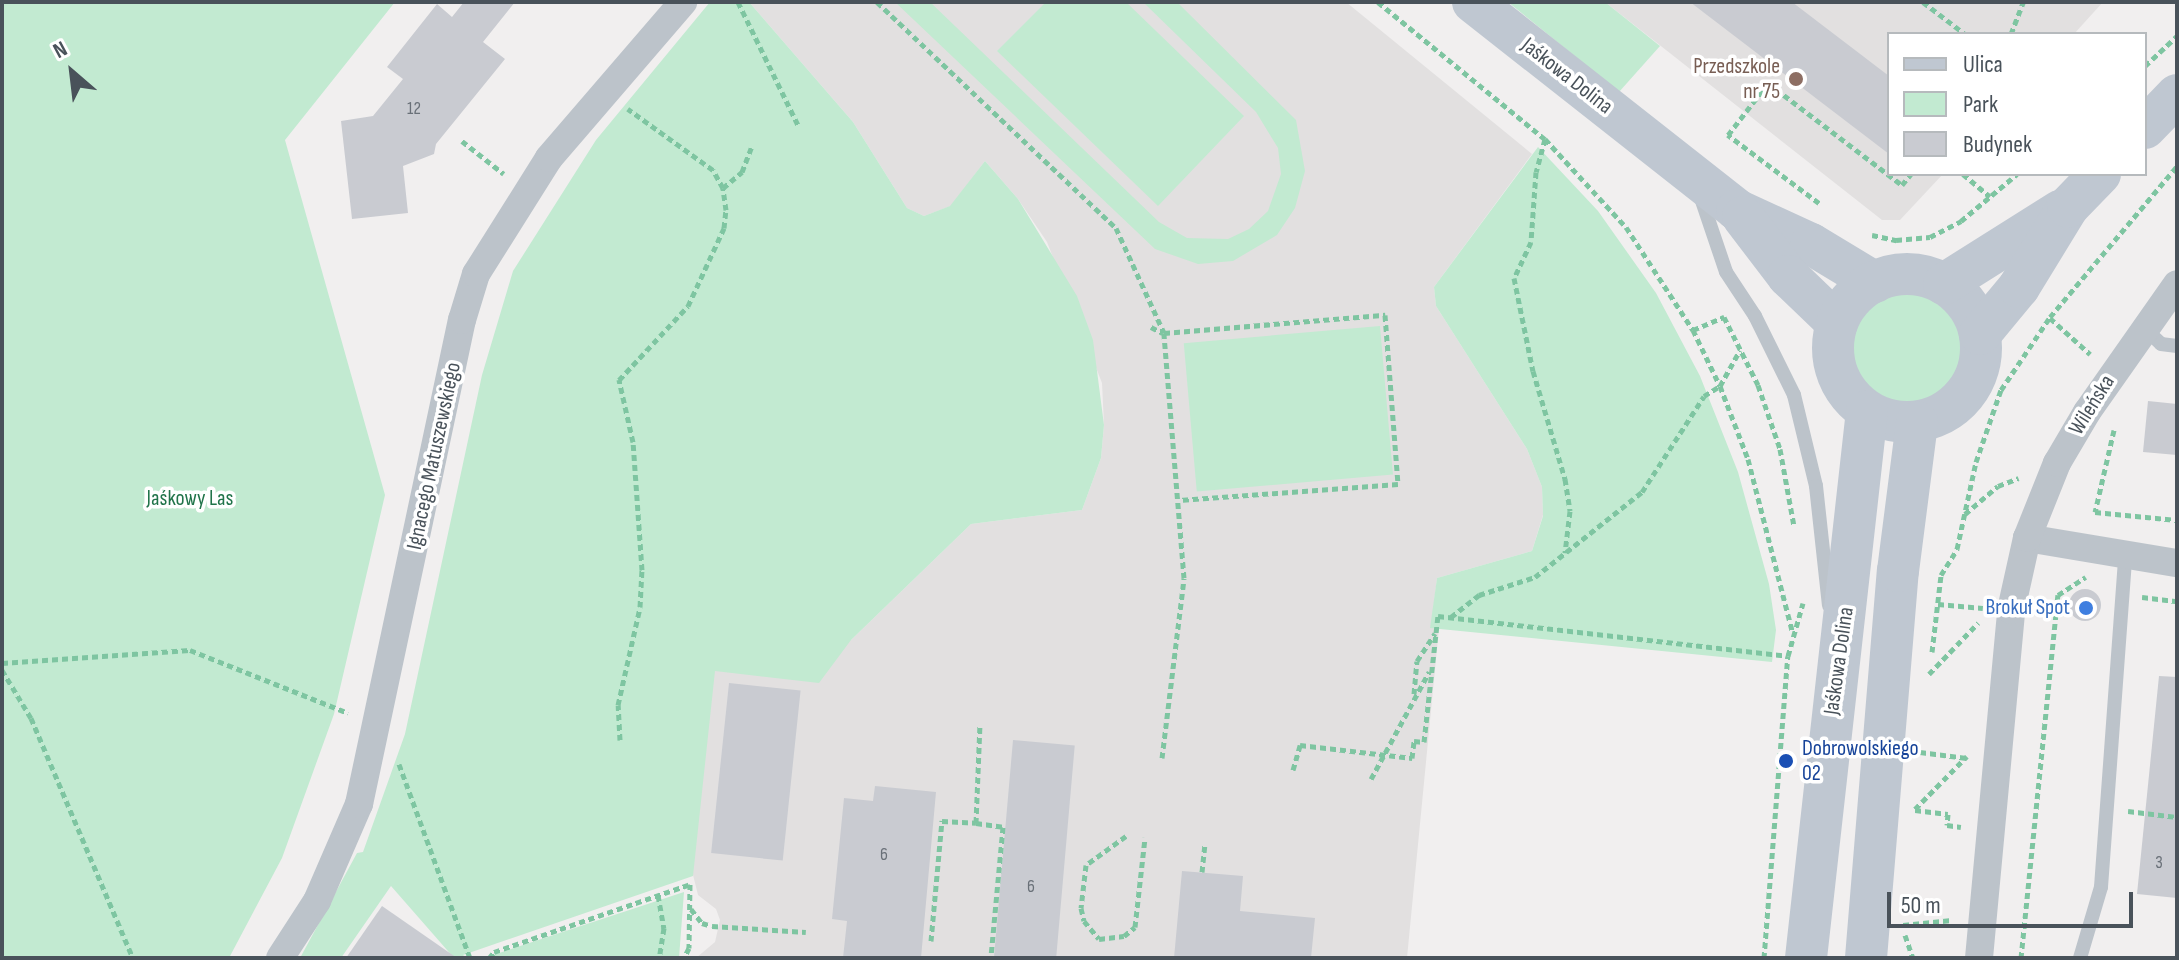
<!DOCTYPE html>
<meta charset="utf-8">
<style>
body{margin:0}
#map{position:relative;width:2179px;height:960px;overflow:hidden;background:#f1efef;font-family:"Sofia Sans Condensed",sans-serif}
div>[style]{position:absolute}
.education>*{inset:0;background:#e2e0e0}
.green>*{inset:0;background:#c2ead1;transform-origin:0 0}
.round{border-radius:50%}
.building>*{inset:0;background:#c9cbd1;transform-origin:0 0}
.path>*{height:5px;margin-top:-2.5px;transform-origin:0;background:repeating-linear-gradient(90deg,#7ec5a1 0 6px,transparent 0 10px)}
.lane>*{height:14px;margin:-7px;padding:0 7px;transform-origin:7px;border-radius:7px;background:#bcc3ca}
.street>*{height:28px;margin:-14px;padding:0 14px;transform-origin:14px;border-radius:14px;background:#bcc3ca}
.secondary>*{height:42px;margin:-21px;padding:0 21px;transform-origin:21px;border-radius:21px;background:#bfc7d1}
.secondary>.ring{margin:-21px;padding:0;box-sizing:content-box;background:none;border:42px solid #bfc7d1;border-radius:50%}
.dots>*{width:22px;height:22px;translate:-50% -50%;box-sizing:border-box;border:4px solid #fff;border-radius:50%}
span{translate:-50% -50%;white-space:nowrap;text-align:center;line-height:1.15;-webkit-text-stroke:7px #fff;paint-order:stroke}
.number-label{font-size:18px;color:#697078}
.number-label span{-webkit-text-stroke-width:0}
.education-label{font-size:22px;color:#785e54}
.right{translate:-100% -50%;text-align:right}
.street-label{font-size:22px;color:#49525a}
.park-label{font-size:22px;color:#21744a}
.shop-label{font-size:22px;color:#366cbe}
.transit-label{font-size:22px;color:#164399}
.left{translate:0 -50%;text-align:left}
.frame{position:absolute;inset:0;border:4px solid #49525a;pointer-events:none}
.legend{position:absolute;left:1887px;top:32px;width:260px;height:144px;box-sizing:border-box;background:#fff;border:2px solid #b6babd;margin:0;padding:10px 14px;list-style:none;font-size:24px;color:#49525a}
.legend li{display:flex;align-items:center;gap:16px;height:40px}
.legend b{width:40px;border:2px solid #b6babd}
.north{position:absolute;left:32px;top:32px;width:80px;height:80px;-webkit-text-stroke:6px #fff;paint-order:stroke;rotate:332deg;font-size:22px;font-weight:700;line-height:32px;text-align:center;color:#49525a}
.north::after{content:'';display:block;margin:auto;width:28px;height:36px;background:#49525a;clip-path:polygon(50% 0,100% 100%,50% 72%,0 100%)}
.scale{position:absolute;left:1887px;top:892px;width:246px;height:36px;box-sizing:border-box;border:4px solid #49525a;border-top:0;padding-left:10px;font-size:24px;line-height:28px;white-space:nowrap;color:#49525a;-webkit-text-stroke:6px #fff;paint-order:stroke}
</style>
<div id="map">
<div class="education">
<i style="clip-path:polygon(749px 2px,1346px 2px,1532px 154px,1434px 287px,1436px 306px,1527px 449px,1542px 487px,1543px 515px,1532px 551px,1437px 578px,1431px 628px,1439px 628px,1407px 958px,696px 958px,715px 942px,720px 920px,716px 909px,698px 895px,691px 867px,706px 643px,851px 640px,971px 524px,1082px 510px,1101px 458px,1104px 425px,1102px 383px,1047px 242px,1018px 199px,985px 161px,951px 206px,924px 216px,907px 208px,853px 122px)"></i>
<i style="clip-path:polygon(1605px 2px,2103px 2px,2074px 34px,1889px 34px,1889px 174px,1943px 174px,1900px 220px,1882px 220px)"></i>
</div>
<div class="green">
<i style="clip-path:polygon(2px 2px,395px 2px,285px 140px,385px 495px,334px 714px,282px 858px,229px 958px,2px 958px)"></i>
<i style="clip-path:polygon(710px 2px,749px 2px,853px 122px,907px 208px,924px 216px,950px 206px,985px 161px,1018px 199px,1077px 296px,1093px 340px,1104px 425px,1101px 458px,1082px 510px,971px 524px,851px 640px,819px 683px,715px 671px,693px 876px,463px 955px,467px 958px,454px 958px,391px 886px,341px 958px,300px 958px,357px 853px,363px 852px,405px 734px,482px 375px,513px 271px,596px 140px)"></i>
<i style="clip-path:polygon(895px 2px,930px 2px,1159px 222px,1187px 238px,1228px 239px,1249px 229px,1268px 211px,1281px 174px,1278px 148px,1256px 112px,1143px 2px,1177px 2px,1296px 120px,1305px 171px,1295px 208px,1277px 235px,1233px 261px,1198px 264px,1155px 249px)"></i>
<i style="clip-path:polygon(1046px 2px,1126px 2px,1244px 116px,1158px 206px,997px 51px)"></i>
<i style="clip-path:polygon(1508px 2px,1605px 2px,1660px 46px,1619px 92px)"></i>
<i style="clip-path:polygon(1538px 147px,1598px 211px,1656px 293px,1700px 376px,1738px 472px,1769px 584px,1776px 630px,1772px 662px,1430px 628px,1437px 578px,1532px 551px,1543px 516px,1542px 487px,1527px 449px,1436px 306px,1434px 287px)"></i>
<i class="round" style="left:1851px;top:294px;width:110px;height:110px"></i>
<i style="left:1380px;top:326px;width:149px;height:197px;rotate:85deg"></i>
<i style="clip-path:polygon(684px 892px,679px 958px,484px 958px,496px 954px)"></i>
</div>
<div class="building">
<i style="clip-path:polygon(464px 2px,515px 2px,483px 42px,505px 59px,436px 144px,434px 154px,403px 166px,408px 213px,352px 219px,341px 121px,373px 116px,403px 79px,387px 67px,437px 4px,452px 17px)"></i>
<i style="clip-path:polygon(1690px 2px,1792px 2px,1889px 76px,1889px 154px)"></i>
<i style="clip-path:polygon(2148px 401px,2177px 404px,2177px 455px,2143px 452px)"></i>
<i class="round" style="left:2069px;top:589px;width:32px;height:32px"></i>
<i style="clip-path:polygon(2159px 676px,2177px 677px,2177px 898px,2137px 894px)"></i>
<i style="left:729px;top:683px;width:72px;height:171px;rotate:6deg"></i>
<i style="left:1013px;top:740px;width:62px;height:219px;rotate:5deg"></i>
<i style="clip-path:polygon(875px 786px,936px 792px,921px 958px,843px 958px,847px 921px,832px 919px,844px 798px,873px 801px)"></i>
<i style="clip-path:polygon(1182px 871px,1243px 876px,1240px 911px,1315px 918px,1311px 958px,1174px 958px)"></i>
<i style="clip-path:polygon(382px 906px,457px 958px,346px 958px)"></i>
</div>
<div class="path">
<i style="left:738px;top:2px;width:139px;rotate:64deg"></i>
<i style="left:877px;top:2px;width:329px;rotate:43.4deg"></i>
<i style="left:1116px;top:228px;width:115px;rotate:65.4deg"></i>
<i style="left:1378px;top:2px;width:216px;rotate:39.4deg"></i>
<i style="left:1545px;top:139px;width:120px;rotate:47.4deg"></i>
<i style="left:1626px;top:227px;width:123px;rotate:57deg"></i>
<i style="left:1693px;top:330px;width:62px;rotate:64.3deg"></i>
<i style="left:1720px;top:386px;width:78px;rotate:69deg"></i>
<i style="left:1748px;top:459px;width:177px;rotate:75.6deg"></i>
<i style="left:1923px;top:2px;width:53px;rotate:37.3deg"></i>
<i style="left:2011px;top:34px;width:34px;rotate:-69deg"></i>
<i style="left:2145px;top:66px;width:44px;rotate:-43.2deg"></i>
<i style="left:1545px;top:139px;width:34px;rotate:105deg"></i>
<i style="left:1536px;top:172px;width:70px;rotate:94.1deg"></i>
<i style="left:1531px;top:242px;width:40px;rotate:115deg"></i>
<i style="left:1514px;top:278px;width:95px;rotate:78.5deg"></i>
<i style="left:1533px;top:371px;width:113px;rotate:73.5deg"></i>
<i style="left:1565px;top:479px;width:32px;rotate:81deg"></i>
<i style="left:1570px;top:511px;width:42px;rotate:96.8deg"></i>
<i style="left:462px;top:141px;width:53px;rotate:38.2deg"></i>
<i style="left:1963px;top:174px;width:35px;rotate:40deg"></i>
<i style="left:723px;top:188px;width:25px;rotate:-40deg"></i>
<i style="left:742px;top:172px;width:26px;rotate:-69deg"></i>
<i style="left:1819px;top:203px;width:114px;rotate:-143.2deg"></i>
<i style="left:1728px;top:135px;width:66px;rotate:-52.4deg"></i>
<i style="left:1768px;top:83px;width:168px;rotate:37.3deg"></i>
<i style="left:1902px;top:185px;width:14px;rotate:-51deg"></i>
<i style="left:1872px;top:235px;width:25px;rotate:12deg"></i>
<i style="left:1896px;top:240px;width:34px;rotate:-5deg"></i>
<i style="left:1930px;top:237px;width:35px;rotate:-27deg"></i>
<i style="left:1961px;top:221px;width:73px;rotate:-40deg"></i>
<i style="left:2050px;top:318px;width:54px;rotate:42deg"></i>
<i style="left:1151px;top:327px;width:13px;rotate:27deg"></i>
<i style="left:1693px;top:330px;width:34px;rotate:-23deg"></i>
<i style="left:1724px;top:317px;width:76px;rotate:63.4deg"></i>
<i style="left:1758px;top:385px;width:68px;rotate:71deg"></i>
<i style="left:1780px;top:449px;width:78px;rotate:79.7deg"></i>
<i style="left:2114px;top:430px;width:84px;rotate:103deg"></i>
<i style="left:2095px;top:512px;width:82px;rotate:5.6deg"></i>
<i style="left:1965px;top:514px;width:43px;rotate:-40.3deg"></i>
<i style="left:1998px;top:486px;width:22px;rotate:-21deg"></i>
<i style="left:2142px;top:597px;width:35px;rotate:7deg"></i>
<i style="left:1938px;top:604px;width:45px;rotate:5.1deg"></i>
<i style="left:1451px;top:617px;width:36px;rotate:-38deg"></i>
<i style="left:1479px;top:595px;width:59px;rotate:-17.8deg"></i>
<i style="left:1535px;top:577px;width:137px;rotate:-38.5deg"></i>
<i style="left:1642px;top:492px;width:114px;rotate:-57.1deg"></i>
<i style="left:1704px;top:396px;width:19px;rotate:-32deg"></i>
<i style="left:1720px;top:386px;width:41px;rotate:-60.9deg"></i>
<i style="left:1932px;top:652px;width:78px;rotate:-83.3deg"></i>
<i style="left:1941px;top:575px;width:31px;rotate:-58deg"></i>
<i style="left:1957px;top:549px;width:89px;rotate:-77.7deg"></i>
<i style="left:1976px;top:462px;width:76px;rotate:-70.9deg"></i>
<i style="left:2001px;top:390px;width:88px;rotate:-56.1deg"></i>
<i style="left:2050px;top:317px;width:197px;rotate:-49.9deg"></i>
<i style="left:2px;top:663px;width:188px;rotate:-4deg"></i>
<i style="left:190px;top:650px;width:170px;rotate:21.7deg"></i>
<i style="left:2px;top:670px;width:56px;rotate:58.9deg"></i>
<i style="left:31px;top:718px;width:261px;rotate:67deg"></i>
<i style="left:1929px;top:674px;width:71px;rotate:-46.1deg"></i>
<i style="left:1414px;top:694px;width:33px;rotate:-85deg"></i>
<i style="left:1417px;top:661px;width:33px;rotate:-57deg"></i>
<i style="left:620px;top:740px;width:35px;rotate:-93deg"></i>
<i style="left:618px;top:705px;width:100px;rotate:-77.3deg"></i>
<i style="left:640px;top:607px;width:37px;rotate:-87deg"></i>
<i style="left:642px;top:570px;width:128px;rotate:-94deg"></i>
<i style="left:633px;top:442px;width:64px;rotate:-102.7deg"></i>
<i style="left:619px;top:380px;width:101px;rotate:-47deg"></i>
<i style="left:688px;top:306px;width:86px;rotate:-65.2deg"></i>
<i style="left:724px;top:228px;width:18px;rotate:-84deg"></i>
<i style="left:726px;top:210px;width:22px;rotate:-98deg"></i>
<i style="left:723px;top:188px;width:21px;rotate:-119deg"></i>
<i style="left:713px;top:170px;width:105px;rotate:-144.3deg"></i>
<i style="left:1920px;top:752px;width:47px;rotate:7.3deg"></i>
<i style="left:1162px;top:758px;width:181px;rotate:-83deg"></i>
<i style="left:1184px;top:578px;width:246px;rotate:-94.7deg"></i>
<i style="left:1164px;top:333px;width:222px;rotate:-4.7deg"></i>
<i style="left:1385px;top:315px;width:169px;rotate:85.6deg"></i>
<i style="left:1398px;top:484px;width:219px;rotate:175.8deg"></i>
<i style="left:399px;top:764px;width:207px;rotate:69.9deg"></i>
<i style="left:1293px;top:770px;width:26px;rotate:-74deg"></i>
<i style="left:1300px;top:745px;width:113px;rotate:6.6deg"></i>
<i style="left:1412px;top:758px;width:17px;rotate:-83deg"></i>
<i style="left:1414px;top:741px;width:10px;rotate:6deg"></i>
<i style="left:1424px;top:742px;width:127px;rotate:-83.7deg"></i>
<i style="left:1438px;top:616px;width:352px;rotate:6.5deg"></i>
<i style="left:1371px;top:779px;width:122px;rotate:-61.5deg"></i>
<i style="left:1915px;top:809px;width:74px;rotate:-45.5deg"></i>
<i style="left:1915px;top:810px;width:33px;rotate:7deg"></i>
<i style="left:1948px;top:814px;width:11px;rotate:95deg"></i>
<i style="left:1947px;top:825px;width:14px;rotate:8deg"></i>
<i style="left:2128px;top:811px;width:49px;rotate:7deg"></i>
<i style="left:976px;top:823px;width:27px;rotate:8deg"></i>
<i style="left:1003px;top:827px;width:131px;rotate:95.3deg"></i>
<i style="left:1126px;top:836px;width:49px;rotate:144.1deg"></i>
<i style="left:1086px;top:865px;width:43px;rotate:96.6deg"></i>
<i style="left:1081px;top:908px;width:13px;rotate:77deg"></i>
<i style="left:1084px;top:921px;width:23px;rotate:50deg"></i>
<i style="left:1099px;top:939px;width:25px;rotate:-7deg"></i>
<i style="left:1124px;top:936px;width:14px;rotate:-39deg"></i>
<i style="left:1135px;top:927px;width:90px;rotate:-83.6deg"></i>
<i style="left:1202px;top:872px;width:28px;rotate:-84deg"></i>
<i style="left:658px;top:895px;width:34px;rotate:80deg"></i>
<i style="left:664px;top:928px;width:30px;rotate:99deg"></i>
<i style="left:691px;top:909px;width:18px;rotate:52deg"></i>
<i style="left:702px;top:923px;width:10px;rotate:17deg"></i>
<i style="left:712px;top:926px;width:94px;rotate:3.7deg"></i>
<i style="left:1903px;top:925px;width:49px;rotate:-5.8deg"></i>
<i style="left:1905px;top:935px;width:24px;rotate:71deg"></i>
<i style="left:931px;top:941px;width:121px;rotate:-84.8deg"></i>
<i style="left:942px;top:821px;width:34px;rotate:3deg"></i>
<i style="left:976px;top:823px;width:99px;rotate:-87.7deg"></i>
<i style="left:489px;top:958px;width:8px;rotate:-50deg"></i>
<i style="left:494px;top:952px;width:207px;rotate:-19.1deg"></i>
<i style="left:690px;top:884px;width:64px;rotate:90.9deg"></i>
<i style="left:689px;top:948px;width:11px;rotate:117deg"></i>
<i style="left:1764px;top:958px;width:303px;rotate:-85.5deg"></i>
<i style="left:1788px;top:656px;width:55px;rotate:-74.2deg"></i>
<i style="left:2021px;top:958px;width:365px;rotate:-84.2deg"></i>
<i style="left:2058px;top:595px;width:33px;rotate:-33deg"></i>
</div>
<div class="lane">
<i style="left:1700px;top:195px;width:81px;rotate:71.3deg"></i>
<i style="left:1726px;top:272px;width:53px;rotate:56.6deg"></i>
<i style="left:1755px;top:316px;width:88px;rotate:63.7deg"></i>
<i style="left:1794px;top:395px;width:94px;rotate:76.4deg"></i>
<i style="left:1816px;top:486px;width:120px;rotate:83.8deg"></i>
<i style="left:2144px;top:328px;width:23px;rotate:43deg"></i>
<i style="left:2161px;top:344px;width:16px;rotate:7deg"></i>
<i style="left:2080px;top:958px;width:74px;rotate:-73.5deg"></i>
<i style="left:2101px;top:887px;width:330px;rotate:-85.8deg"></i>
</div>
<div class="street">
<i style="left:2027px;top:538px;width:152px;rotate:9.5deg"></i>
<i style="left:280px;top:958px;width:68px;rotate:-57deg"></i>
<i style="left:317px;top:901px;width:106px;rotate:-66.6deg"></i>
<i style="left:359px;top:804px;width:495px;rotate:-78deg"></i>
<i style="left:462px;top:320px;width:48px;rotate:-73.1deg"></i>
<i style="left:476px;top:274px;width:137px;rotate:-57.8deg"></i>
<i style="left:549px;top:158px;width:206px;rotate:-49.3deg"></i>
<i style="left:1979px;top:958px;width:349px;rotate:-84.7deg"></i>
<i style="left:2011px;top:610px;width:74px;rotate:-77.5deg"></i>
<i style="left:2027px;top:538px;width:81px;rotate:-68.2deg"></i>
<i style="left:2057px;top:463px;width:59px;rotate:-59.5deg"></i>
<i style="left:2087px;top:412px;width:156px;rotate:-54.9deg"></i>
</div>
<div class="secondary">
<i style="left:1473px;top:2px;width:336px;rotate:38.2deg"></i>
<i style="left:1737px;top:210px;width:81px;rotate:24.7deg"></i>
<i style="left:1811px;top:244px;width:74px;rotate:31.1deg"></i>
<i style="left:2145px;top:128px;width:46px;rotate:-45.9deg"></i>
<i style="left:1743px;top:217px;width:74px;rotate:52.7deg"></i>
<i style="left:1788px;top:276px;width:68px;rotate:43.8deg"></i>
<i class="ring" style="left:1833px;top:274px;width:106px;height:106px"></i>
<i style="left:1944px;top:284px;width:137px;rotate:-32.2deg"></i>
<i style="left:1980px;top:334px;width:61px;rotate:-50.3deg"></i>
<i style="left:2019px;top:287px;width:94px;rotate:-58.5deg"></i>
<i style="left:2068px;top:207px;width:46px;rotate:-45.9deg"></i>
<i style="left:1806px;top:958px;width:550px;rotate:-83.64deg"></i>
<i style="left:1866px;top:958px;width:388px;rotate:-85.3deg"></i>
<i style="left:1898px;top:571px;width:150px;rotate:-82.7deg"></i>
</div>
<div class="dots">
<i style="left:1796px;top:79px;background:#8d6e63"></i>
<i style="left:2086px;top:608px;background:#3f7fe0"></i>
<i style="left:1786px;top:761px;background:#1a4fb4"></i>
</div>
<div class="number-label">
<span style="left:414px;top:109px">12</span>
<span style="left:884px;top:855px">6</span>
<span style="left:2159px;top:863px">3</span>
<span style="left:1031px;top:887px">6</span>
</div>
<div class="education-label">
<span class="right" style="left:1780px;top:79px">Przedszkole<br>nr 75</span>
</div>
<div class="street-label">
<span style="left:1567px;top:76px;rotate:38deg">Jaśkowa Dolina</span>
<span style="left:2092px;top:405px;rotate:-58deg">Wileńska</span>
<span style="left:434px;top:456px;rotate:-78deg">Ignacego Matuszewskiego</span>
<span style="left:1839px;top:661px;rotate:-82deg">Jaśkowa Dolina</span>
</div>
<div class="park-label">
<span style="left:190px;top:499px">Jaśkowy Las</span>
</div>
<div class="shop-label">
<span class="right" style="left:2070px;top:608px">Brokuł Spot</span>
</div>
<div class="transit-label">
<span class="left" style="left:1802px;top:761px">Dobrowolskiego<br>02</span>
</div>
<div class="frame"></div>
<ul class="legend">
<li><b style="height:10px;background:#bfc7d1"></b>Ulica</li>
<li><b style="height:22px;background:#c2ead1"></b>Park</li>
<li><b style="height:22px;background:#c9cbd1"></b>Budynek</li>
</ul>
<div class="north">N</div>
<div class="scale">50 m</div>
</div>
